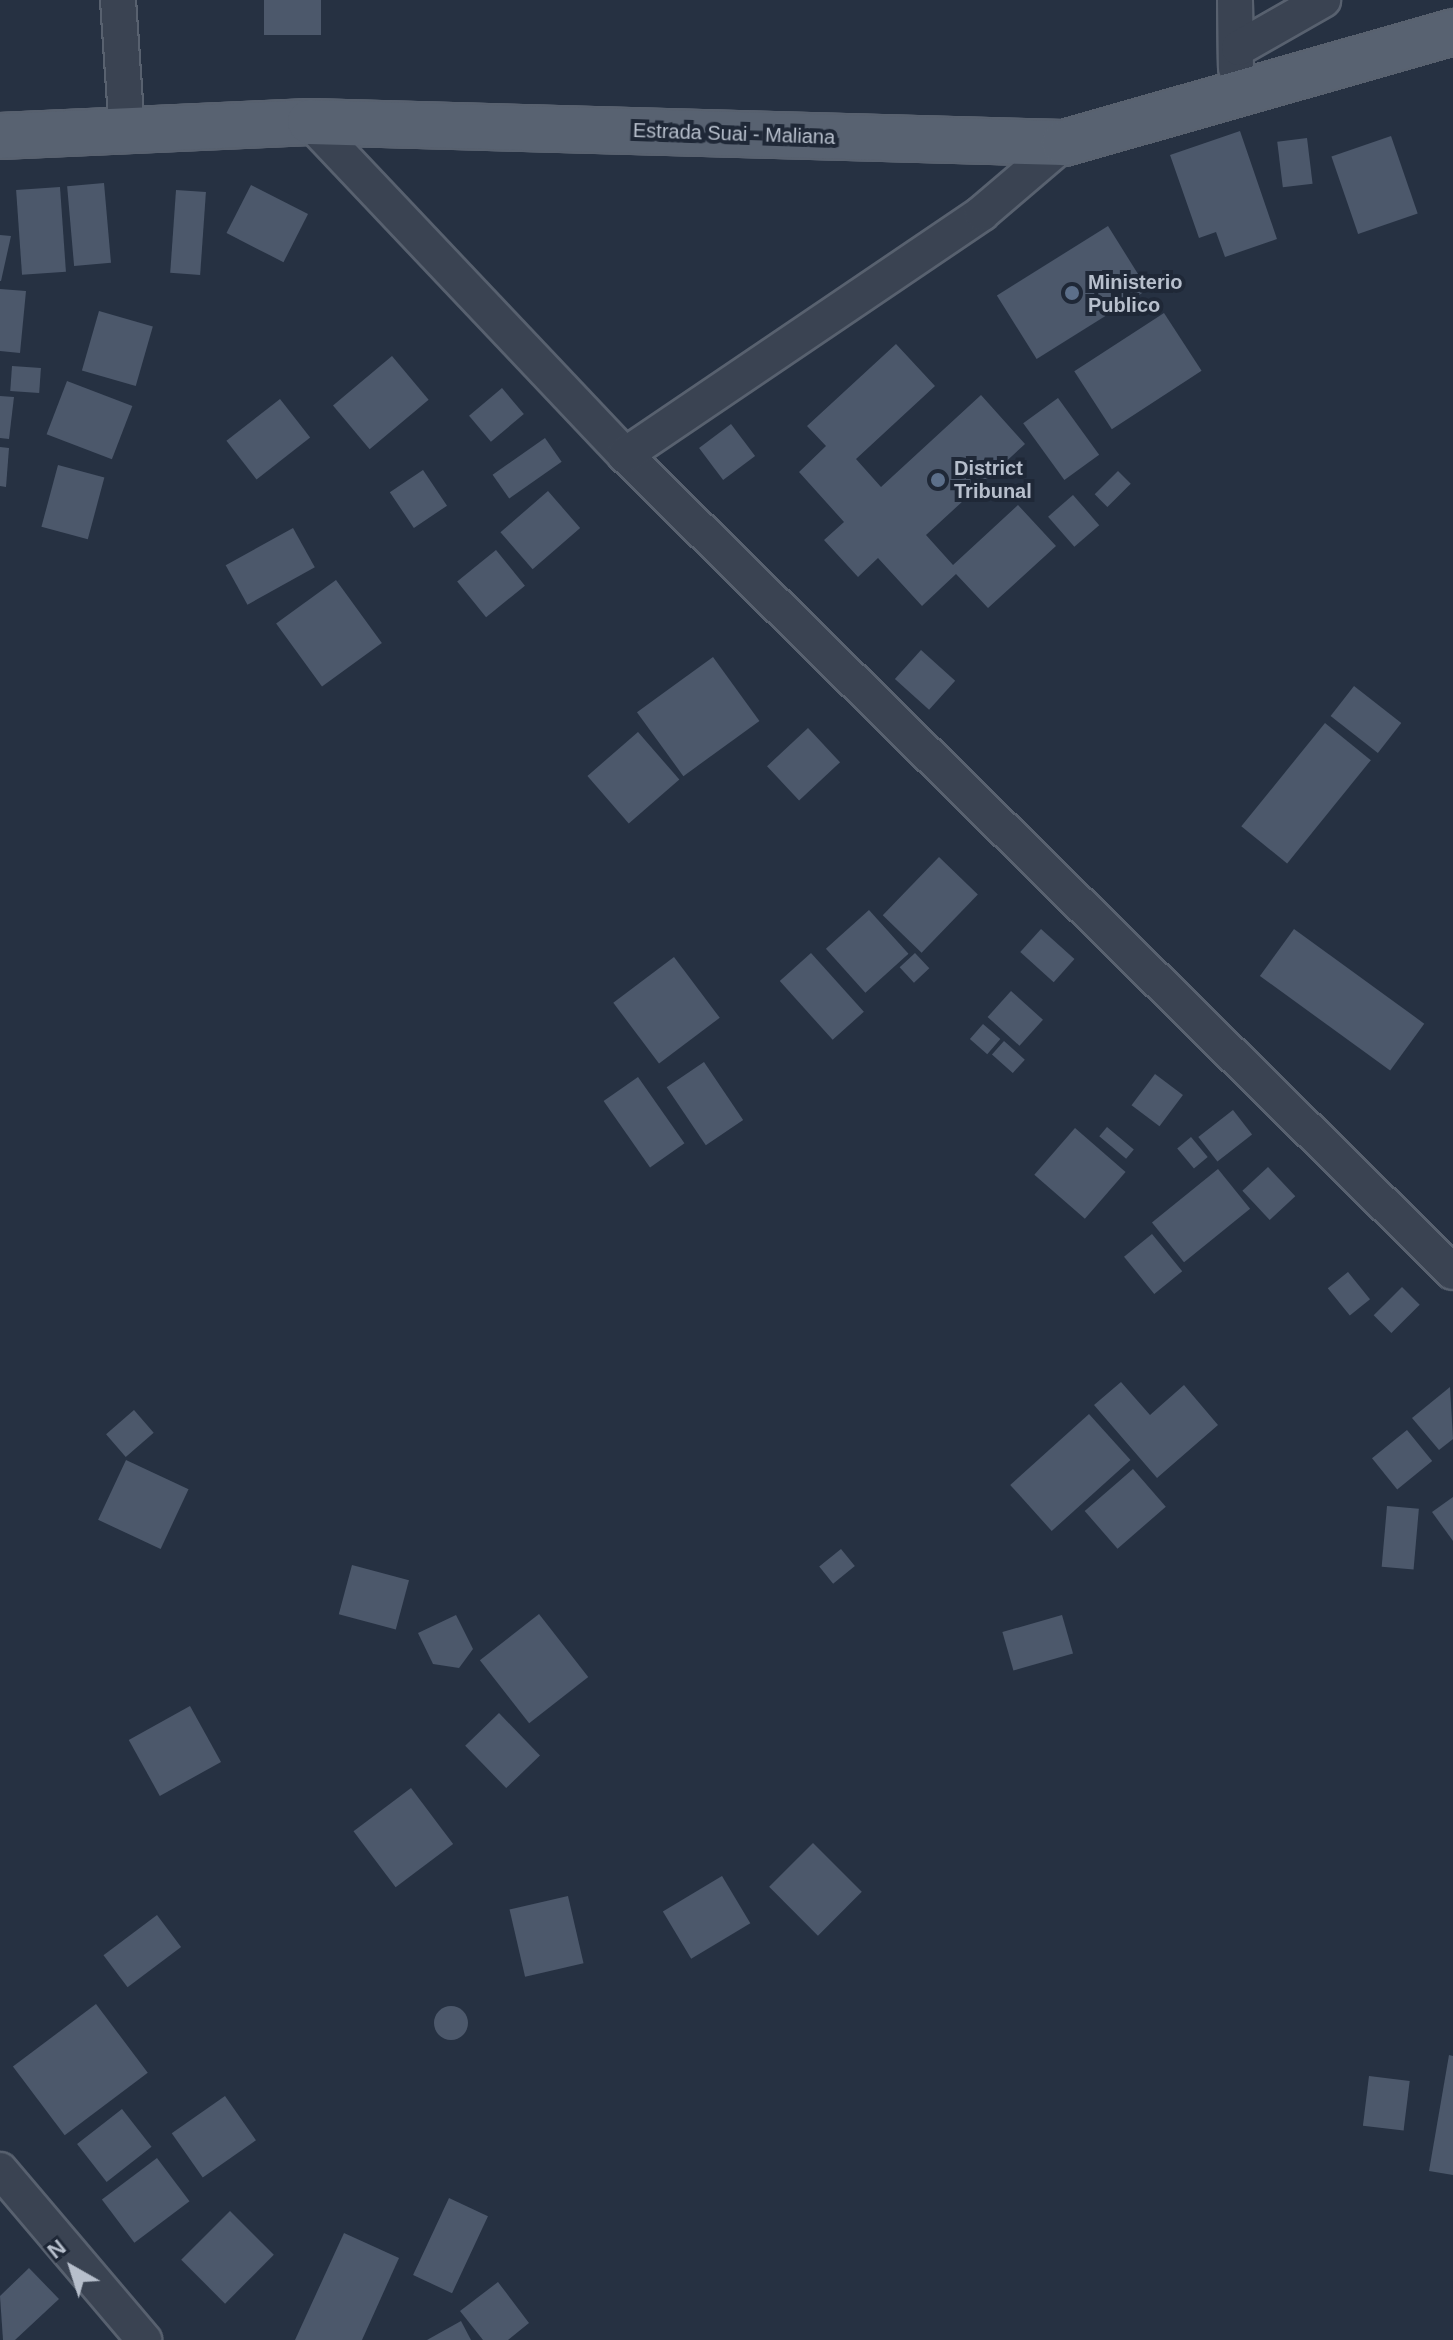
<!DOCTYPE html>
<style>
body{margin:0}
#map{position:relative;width:1453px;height:2340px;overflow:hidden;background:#263142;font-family:Helvetica,sans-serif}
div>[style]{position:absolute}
.building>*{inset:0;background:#4c586b;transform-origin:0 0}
.round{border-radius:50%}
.roads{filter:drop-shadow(2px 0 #58616f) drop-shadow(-2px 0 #58616f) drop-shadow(0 2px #58616f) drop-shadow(0 -2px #58616f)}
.minor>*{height:34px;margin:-17px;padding:0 17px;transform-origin:17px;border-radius:17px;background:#3a4352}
.primary>*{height:44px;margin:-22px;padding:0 22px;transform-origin:22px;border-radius:22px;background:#586271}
.dots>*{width:22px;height:22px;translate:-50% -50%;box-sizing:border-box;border:4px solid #1f2837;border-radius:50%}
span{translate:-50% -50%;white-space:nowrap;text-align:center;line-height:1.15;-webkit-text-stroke:8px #1f2837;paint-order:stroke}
.street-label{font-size:20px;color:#b7bfcc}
.poi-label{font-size:20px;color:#b7bfcc;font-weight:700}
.left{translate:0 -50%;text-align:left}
.north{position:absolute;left:32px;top:2228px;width:80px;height:80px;-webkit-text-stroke:6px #1f2837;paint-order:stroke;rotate:321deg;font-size:22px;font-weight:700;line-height:32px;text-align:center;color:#b7bfcc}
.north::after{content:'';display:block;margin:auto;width:28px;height:36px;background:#b7bfcc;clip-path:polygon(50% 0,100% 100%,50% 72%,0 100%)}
</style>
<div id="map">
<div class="building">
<i style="left:264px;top:0;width:57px;height:35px"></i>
<i style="clip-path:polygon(1240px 131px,1277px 239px,1225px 257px,1216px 232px,1199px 238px,1170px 155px)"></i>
<i style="left:1391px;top:136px;width:82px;height:63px;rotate:71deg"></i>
<i style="left:1307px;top:138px;width:46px;height:30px;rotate:83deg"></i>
<i style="left:104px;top:183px;width:80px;height:37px;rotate:85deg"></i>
<i style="left:251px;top:185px;width:64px;height:54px;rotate:27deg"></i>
<i style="left:60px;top:187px;width:85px;height:44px;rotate:86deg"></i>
<i style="left:176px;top:190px;width:30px;height:83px;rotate:4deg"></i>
<i style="left:1108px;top:226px;width:75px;height:131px;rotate:58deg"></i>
<i style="clip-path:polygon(0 235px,11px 236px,1px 281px,0 281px)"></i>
<i style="clip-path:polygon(0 289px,26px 291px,20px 353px,0 351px)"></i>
<i style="left:99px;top:311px;width:56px;height:62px;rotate:16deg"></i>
<i style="left:1164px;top:313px;width:69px;height:107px;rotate:57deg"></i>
<i style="clip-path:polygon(896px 344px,935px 386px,856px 459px,881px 487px,981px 395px,1025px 444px,926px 535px,953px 565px,1018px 505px,1056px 546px,988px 608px,956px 574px,922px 606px,878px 558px,858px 577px,824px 540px,844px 522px,799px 472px,826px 446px,807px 426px)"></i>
<i style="left:392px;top:356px;width:57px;height:77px;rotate:50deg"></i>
<i style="left:12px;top:366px;width:29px;height:25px;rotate:4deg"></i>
<i style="left:67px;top:381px;width:70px;height:57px;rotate:21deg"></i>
<i style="left:502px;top:388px;width:34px;height:43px;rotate:50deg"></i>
<i style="clip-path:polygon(0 396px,14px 397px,9px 439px,0 438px)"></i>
<i style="left:1058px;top:398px;width:70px;height:43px;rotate:54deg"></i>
<i style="left:280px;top:399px;width:49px;height:68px;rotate:52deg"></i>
<i style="left:731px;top:424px;width:40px;height:40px;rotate:53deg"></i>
<i style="left:545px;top:438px;width:29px;height:64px;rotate:55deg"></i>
<i style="clip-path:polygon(0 447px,9px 448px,6px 487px,0 486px)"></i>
<i style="left:58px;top:465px;width:48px;height:64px;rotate:15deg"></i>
<i style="left:423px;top:470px;width:43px;height:40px;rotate:56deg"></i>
<i style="left:1118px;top:471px;width:18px;height:33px;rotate:45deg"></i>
<i style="left:548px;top:491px;width:49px;height:63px;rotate:49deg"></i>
<i style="left:1073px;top:495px;width:40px;height:33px;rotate:49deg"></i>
<i style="left:293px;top:528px;width:45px;height:77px;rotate:61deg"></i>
<i style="left:496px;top:550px;width:46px;height:50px;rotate:51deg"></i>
<i style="left:336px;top:580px;width:78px;height:74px;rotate:54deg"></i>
<i style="left:921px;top:650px;width:46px;height:39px;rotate:42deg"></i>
<i style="left:713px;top:657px;width:79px;height:94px;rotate:54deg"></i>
<i style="left:1354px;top:686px;width:60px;height:38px;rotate:38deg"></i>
<i style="left:1325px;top:723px;width:59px;height:133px;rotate:39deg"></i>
<i style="left:808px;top:728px;width:47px;height:56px;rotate:47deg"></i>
<i style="left:638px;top:732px;width:63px;height:67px;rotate:49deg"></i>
<i style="left:939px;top:857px;width:54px;height:81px;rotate:44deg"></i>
<i style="left:869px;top:910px;width:59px;height:58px;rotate:48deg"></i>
<i style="left:1041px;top:929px;width:45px;height:31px;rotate:42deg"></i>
<i style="left:1294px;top:929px;width:161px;height:58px;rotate:36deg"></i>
<i style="left:811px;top:953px;width:79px;height:42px;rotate:48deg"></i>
<i style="left:915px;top:953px;width:21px;height:21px;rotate:47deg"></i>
<i style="left:674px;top:957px;width:76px;height:76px;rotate:53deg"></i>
<i style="left:1011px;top:991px;width:43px;height:35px;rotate:42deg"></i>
<i style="left:983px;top:1024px;width:23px;height:20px;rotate:41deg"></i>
<i style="left:1004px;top:1041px;width:28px;height:18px;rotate:42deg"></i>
<i style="left:704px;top:1062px;width:70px;height:45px;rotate:56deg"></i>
<i style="left:1155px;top:1074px;width:35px;height:39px;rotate:37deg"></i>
<i style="left:638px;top:1077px;width:81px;height:42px;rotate:55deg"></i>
<i style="left:1233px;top:1110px;width:31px;height:44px;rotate:52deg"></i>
<i style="left:1107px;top:1127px;width:35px;height:12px;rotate:40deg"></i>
<i style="left:1075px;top:1128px;width:67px;height:62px;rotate:41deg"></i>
<i style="left:1191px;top:1137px;width:26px;height:18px;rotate:50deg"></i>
<i style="left:1268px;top:1167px;width:40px;height:35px;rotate:47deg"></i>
<i style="left:1218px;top:1169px;width:51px;height:85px;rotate:51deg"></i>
<i style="left:1152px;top:1234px;width:48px;height:36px;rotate:51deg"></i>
<i style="left:1348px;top:1272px;width:35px;height:26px;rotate:51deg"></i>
<i style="left:1402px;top:1287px;width:25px;height:40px;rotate:45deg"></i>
<i style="clip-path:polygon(1121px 1382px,1150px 1415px,1184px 1385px,1218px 1425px,1157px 1478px,1094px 1405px)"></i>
<i style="clip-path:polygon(1450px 1387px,1453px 1439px,1439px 1450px,1412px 1418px)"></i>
<i style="left:134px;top:1410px;width:30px;height:37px;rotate:49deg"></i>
<i style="left:1089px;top:1414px;width:62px;height:106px;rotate:48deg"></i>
<i style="left:1407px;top:1430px;width:40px;height:45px;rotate:51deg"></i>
<i style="left:126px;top:1460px;width:69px;height:66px;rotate:25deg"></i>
<i style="left:1133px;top:1469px;width:50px;height:64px;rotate:49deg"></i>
<i style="clip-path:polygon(1453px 1497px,1453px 1541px,1432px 1512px)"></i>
<i style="left:1387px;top:1506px;width:32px;height:61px;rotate:5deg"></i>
<i style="left:841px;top:1549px;width:22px;height:28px;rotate:51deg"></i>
<i style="left:352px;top:1565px;width:59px;height:51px;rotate:15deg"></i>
<i style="left:539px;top:1614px;width:80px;height:75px;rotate:52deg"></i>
<i style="clip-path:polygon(456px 1615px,473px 1649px,459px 1668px,433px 1664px,418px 1633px)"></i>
<i style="left:1062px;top:1615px;width:40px;height:62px;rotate:74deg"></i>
<i style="left:190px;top:1706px;width:64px;height:70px;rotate:61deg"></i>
<i style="left:499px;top:1713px;width:59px;height:47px;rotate:46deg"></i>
<i style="left:411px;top:1788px;width:70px;height:72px;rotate:53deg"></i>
<i style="left:813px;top:1843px;width:69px;height:62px;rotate:45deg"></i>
<i style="left:722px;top:1876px;width:55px;height:69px;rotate:59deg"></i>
<i style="left:568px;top:1896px;width:69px;height:60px;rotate:77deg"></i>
<i style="left:157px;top:1915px;width:40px;height:67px;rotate:53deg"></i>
<i style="left:96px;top:2004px;width:86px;height:104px;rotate:53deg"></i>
<i class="round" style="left:434px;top:2006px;width:34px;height:34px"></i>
<i style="clip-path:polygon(1449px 2055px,1453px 2056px,1453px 2175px,1429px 2171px)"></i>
<i style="left:1369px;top:2076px;width:41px;height:50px;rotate:7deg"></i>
<i style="left:225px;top:2096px;width:54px;height:65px;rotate:55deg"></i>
<i style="left:122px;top:2109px;width:48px;height:57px;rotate:52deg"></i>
<i style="left:157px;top:2158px;width:54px;height:69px;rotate:53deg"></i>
<i style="left:449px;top:2198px;width:43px;height:85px;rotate:25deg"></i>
<i style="left:230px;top:2211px;width:62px;height:69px;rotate:45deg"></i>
<i style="clip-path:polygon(344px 2233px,399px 2258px,362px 2340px,295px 2340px)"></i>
<i style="clip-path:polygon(29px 2268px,59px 2299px,15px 2340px,3px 2340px,0 2296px)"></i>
<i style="clip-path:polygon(498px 2282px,529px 2323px,508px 2340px,483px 2340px,460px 2311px)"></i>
<i style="clip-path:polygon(461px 2321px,471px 2340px,427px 2340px)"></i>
</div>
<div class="roads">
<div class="minor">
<i style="left:118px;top:0;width:131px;rotate:86.1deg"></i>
<i style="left:1235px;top:0;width:68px;rotate:89.2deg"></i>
<i style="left:1239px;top:48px;width:97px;rotate:-29.7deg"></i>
<i style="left:310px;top:122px;width:458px;rotate:46.6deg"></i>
<i style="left:625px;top:455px;width:1163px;rotate:44.62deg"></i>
<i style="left:625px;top:455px;width:431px;rotate:-34.1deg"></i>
<i style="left:982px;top:213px;width:108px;rotate:-40.5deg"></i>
<i style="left:0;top:2170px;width:223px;rotate:49.7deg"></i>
</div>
<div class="primary">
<i style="left:0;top:136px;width:310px;rotate:-2.6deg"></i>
<i style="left:310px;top:122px;width:754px;rotate:1.6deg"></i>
<i style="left:1064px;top:143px;width:405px;rotate:-15.9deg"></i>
</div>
</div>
<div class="dots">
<i style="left:1072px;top:293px;background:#5c6f8a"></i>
<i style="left:938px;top:480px;background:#5c6f8a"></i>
</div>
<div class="street-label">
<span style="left:734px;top:134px;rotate:2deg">Estrada Suai - Maliana</span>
</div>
<div class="poi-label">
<span class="left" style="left:1088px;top:294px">Ministerio<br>Publico</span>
<span class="left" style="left:954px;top:480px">District<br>Tribunal</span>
</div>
<div class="north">N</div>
</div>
